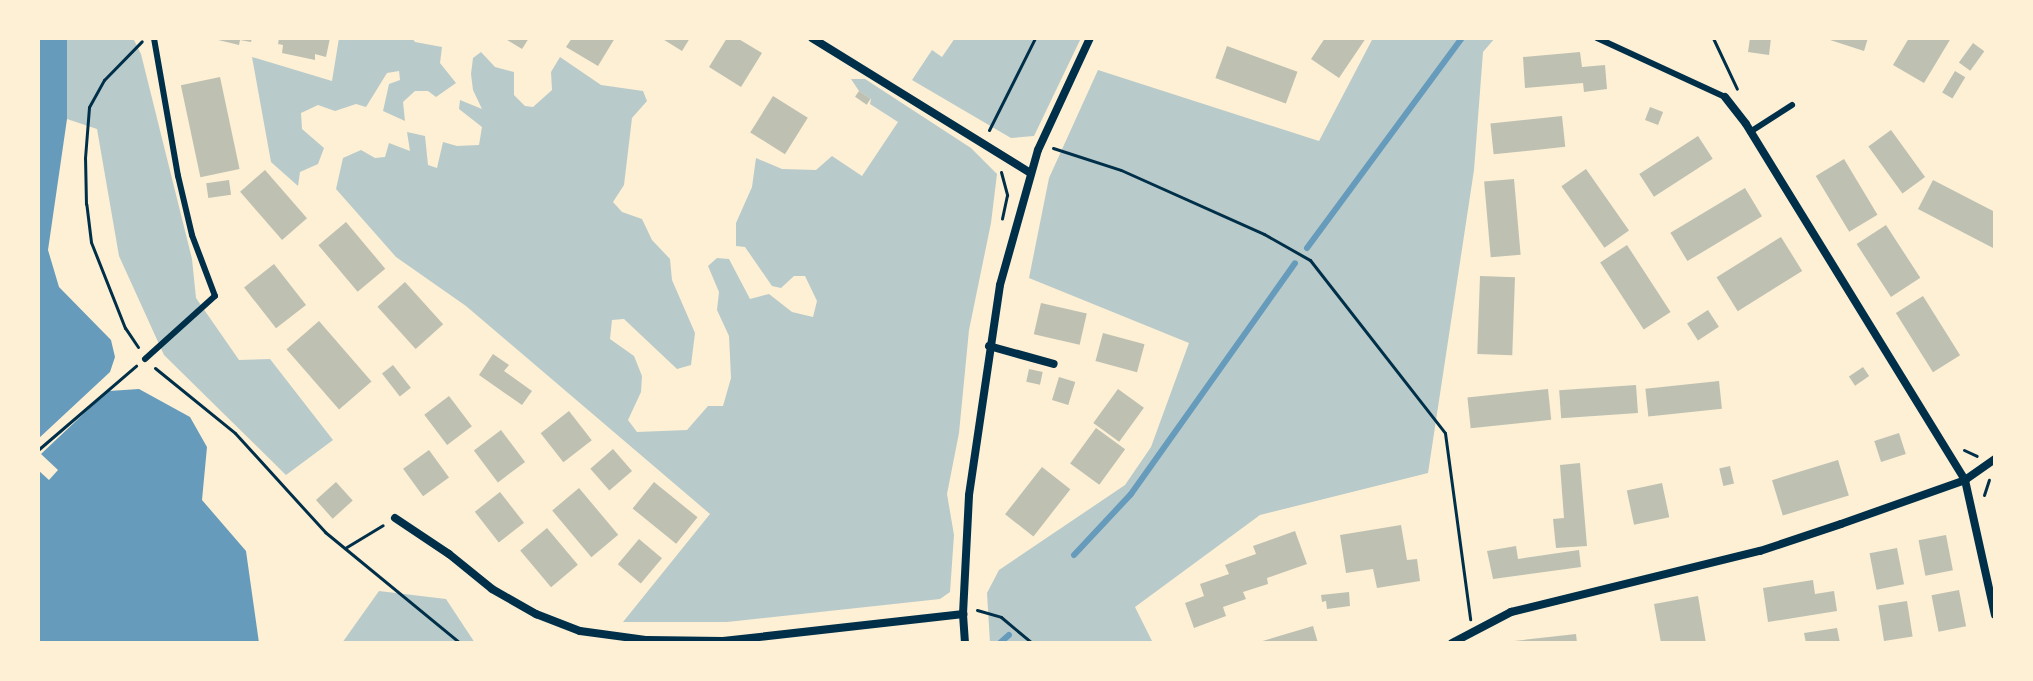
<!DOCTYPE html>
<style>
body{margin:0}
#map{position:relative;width:2033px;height:681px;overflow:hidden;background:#fdf0d5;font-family:Commissioner,sans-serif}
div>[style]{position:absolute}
.green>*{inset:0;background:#b9caca}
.water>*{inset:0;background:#669bbc}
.pier>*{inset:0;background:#fdf0d5}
.stream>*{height:6px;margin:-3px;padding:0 3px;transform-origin:3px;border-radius:3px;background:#669bbc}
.building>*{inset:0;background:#bec0b2;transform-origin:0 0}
.path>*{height:3px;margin:-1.5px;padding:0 1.5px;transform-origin:1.5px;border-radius:1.5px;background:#003049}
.service>*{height:6px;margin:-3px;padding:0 3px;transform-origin:3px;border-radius:3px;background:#003049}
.minor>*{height:8px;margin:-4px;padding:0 4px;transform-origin:4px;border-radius:4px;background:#003049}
span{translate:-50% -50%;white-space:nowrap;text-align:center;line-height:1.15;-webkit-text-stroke:6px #fdf0d5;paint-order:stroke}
.frame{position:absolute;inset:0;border:40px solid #fdf0d5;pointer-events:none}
</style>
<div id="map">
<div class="green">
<i style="clip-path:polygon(67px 38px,133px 38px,141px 54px,192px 259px,196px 298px,239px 360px,270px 359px,333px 440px,286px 475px,164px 355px,119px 256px,97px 129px,67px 119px)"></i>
<i style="clip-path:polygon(339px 38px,412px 38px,415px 42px,442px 47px,440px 63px,456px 83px,436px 97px,428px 91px,415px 91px,403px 102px,405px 121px,383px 111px,389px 84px,400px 80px,399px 71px,387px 73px,366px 107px,356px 104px,335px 111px,318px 105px,301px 113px,302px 129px,324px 148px,318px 164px,300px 172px,298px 186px,271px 162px,252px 57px,332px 81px)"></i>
<i style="clip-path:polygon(955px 38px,1081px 38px,1034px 136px,1011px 138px,912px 80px,932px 50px,942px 57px)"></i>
<i style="clip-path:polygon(1373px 38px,1495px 38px,1483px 52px,1474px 170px,1428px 473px,1260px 515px,1135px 607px,1153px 643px,990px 643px,987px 593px,999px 570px,1125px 485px,1151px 447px,1189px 343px,1029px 278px,1049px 178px,1098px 70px,1319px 141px)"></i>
<i style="clip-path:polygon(481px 52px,495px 67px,514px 72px,514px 95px,525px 106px,533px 107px,552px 90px,551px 72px,560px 57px,601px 85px,643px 91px,647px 101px,632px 118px,624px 185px,613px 202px,622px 212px,642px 219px,652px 240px,670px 259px,672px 280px,695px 333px,691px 365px,677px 369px,624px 319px,612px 320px,610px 339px,634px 356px,642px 376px,641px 392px,628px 420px,637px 432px,687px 430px,708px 406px,723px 406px,731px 378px,729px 336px,717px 310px,719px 292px,708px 266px,717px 258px,729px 259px,750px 299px,769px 294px,792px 312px,813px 317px,817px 301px,805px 276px,794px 276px,781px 288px,772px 286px,745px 247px,736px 246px,736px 223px,752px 187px,756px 158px,782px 169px,816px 170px,832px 156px,862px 176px,898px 122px,870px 104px,871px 99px,859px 91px,851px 79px,865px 79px,971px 148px,997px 174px,991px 223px,969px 330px,959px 433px,947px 494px,954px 535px,950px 592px,940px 599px,727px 622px,623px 622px,710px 514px,466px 306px,396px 257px,336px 189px,343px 158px,361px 150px,375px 158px,385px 157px,389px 143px,410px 151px,407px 132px,425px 136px,428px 165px,437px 168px,443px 142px,457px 146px,479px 145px,482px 127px,459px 109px,460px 100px,482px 109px,473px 90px,471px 74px,473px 58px)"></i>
<i style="clip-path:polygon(379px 591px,446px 599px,475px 643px,342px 643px)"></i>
</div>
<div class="water">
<i style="clip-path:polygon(38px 38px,67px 38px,67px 119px,48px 250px,59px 287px,111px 340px,115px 357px,110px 372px,38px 439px)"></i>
<i style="clip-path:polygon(139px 389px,190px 417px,207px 447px,202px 500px,246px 551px,259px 643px,38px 643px,38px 452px,109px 391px)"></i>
</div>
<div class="pier">
<i style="clip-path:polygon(112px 387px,41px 454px,58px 470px,49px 480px,38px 470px,38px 448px,106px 388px)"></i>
</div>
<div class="stream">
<i style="left:1307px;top:248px;width:261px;rotate:-53.6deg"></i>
<i style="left:1074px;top:555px;width:83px;rotate:-46.9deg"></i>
<i style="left:1131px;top:494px;width:283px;rotate:-54.6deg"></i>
<i style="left:1000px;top:643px;width:12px;rotate:-42deg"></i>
</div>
<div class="building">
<i style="clip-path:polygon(210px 38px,252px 38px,251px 42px,240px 40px,239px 45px)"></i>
<i style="clip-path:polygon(279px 38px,330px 38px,326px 57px,315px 54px,315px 60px,282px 53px,283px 45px,278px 44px)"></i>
<i style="clip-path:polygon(504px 38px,529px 38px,522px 49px)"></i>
<i style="clip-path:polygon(572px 38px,615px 38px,598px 66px,566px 47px)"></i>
<i style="clip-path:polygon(661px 38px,690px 38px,682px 51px)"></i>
<i style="clip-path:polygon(727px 38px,737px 38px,762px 53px,741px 87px,709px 67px)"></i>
<i style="clip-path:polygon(1325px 38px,1366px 38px,1339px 78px,1311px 59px)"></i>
<i style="clip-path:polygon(1750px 38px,1771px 38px,1769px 55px,1748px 52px)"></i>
<i style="clip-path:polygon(1824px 38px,1868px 38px,1864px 51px)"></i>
<i style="clip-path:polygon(1909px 38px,1951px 38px,1924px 83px,1893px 65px)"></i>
<i style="left:1973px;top:43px;width:14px;height:24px;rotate:36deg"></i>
<i style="left:1227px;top:46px;width:75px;height:34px;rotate:20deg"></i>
<i style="clip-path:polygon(1580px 52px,1582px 67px,1605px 65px,1607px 89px,1584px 92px,1583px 83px,1525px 88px,1523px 57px)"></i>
<i style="left:1955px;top:71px;width:12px;height:25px;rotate:31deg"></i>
<i style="left:220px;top:77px;width:94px;height:40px;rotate:78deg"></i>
<i style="left:859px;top:91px;width:14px;height:7px;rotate:34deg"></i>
<i style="left:773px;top:96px;width:41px;height:43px;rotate:32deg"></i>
<i style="left:1650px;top:107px;width:14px;height:14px;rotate:21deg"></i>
<i style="left:1562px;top:116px;width:31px;height:72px;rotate:84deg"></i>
<i style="left:1891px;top:130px;width:58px;height:28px;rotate:54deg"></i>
<i style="left:1698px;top:136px;width:27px;height:70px;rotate:57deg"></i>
<i style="left:1844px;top:159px;width:65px;height:33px;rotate:59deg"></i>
<i style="left:1586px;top:169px;width:75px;height:30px;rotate:55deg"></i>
<i style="left:265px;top:170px;width:64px;height:33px;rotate:49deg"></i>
<i style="left:1514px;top:179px;width:76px;height:30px;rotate:85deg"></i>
<i style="left:229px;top:180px;width:15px;height:23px;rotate:82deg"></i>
<i style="clip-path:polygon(1933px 180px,1995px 212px,1995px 249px,1918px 209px)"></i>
<i style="left:1745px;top:188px;width:33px;height:87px;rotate:59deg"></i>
<i style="left:346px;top:222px;width:61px;height:36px;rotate:50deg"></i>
<i style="left:1886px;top:225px;width:63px;height:35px;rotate:57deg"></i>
<i style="left:1781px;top:237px;width:40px;height:76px;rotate:58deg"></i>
<i style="left:1627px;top:245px;width:80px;height:32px;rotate:57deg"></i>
<i style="left:274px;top:264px;width:52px;height:38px;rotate:52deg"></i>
<i style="left:1480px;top:276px;width:35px;height:78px;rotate:2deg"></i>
<i style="left:405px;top:282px;width:57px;height:37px;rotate:48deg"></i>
<i style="left:1923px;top:296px;width:70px;height:32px;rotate:58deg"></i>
<i style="left:1041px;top:303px;width:47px;height:32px;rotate:13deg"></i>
<i style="left:1708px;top:310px;width:20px;height:25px;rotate:57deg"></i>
<i style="left:319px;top:321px;width:80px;height:43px;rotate:49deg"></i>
<i style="left:1103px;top:333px;width:43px;height:29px;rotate:15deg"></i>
<i style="clip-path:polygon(493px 354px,509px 365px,504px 371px,532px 391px,522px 405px,479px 375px)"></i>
<i style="left:393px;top:365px;width:29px;height:14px;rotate:52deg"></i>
<i style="left:1863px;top:367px;width:11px;height:17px;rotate:56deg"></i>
<i style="left:1029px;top:369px;width:14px;height:13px;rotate:12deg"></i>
<i style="left:1059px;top:377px;width:17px;height:24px;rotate:17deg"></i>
<i style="left:1719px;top:381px;width:28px;height:74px;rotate:84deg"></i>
<i style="left:1636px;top:385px;width:28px;height:77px;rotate:86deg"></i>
<i style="left:1118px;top:389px;width:32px;height:42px;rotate:36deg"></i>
<i style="left:1548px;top:389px;width:31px;height:81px;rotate:84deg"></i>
<i style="left:449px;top:396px;width:38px;height:31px;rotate:53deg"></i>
<i style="left:569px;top:411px;width:37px;height:36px;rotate:52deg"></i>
<i style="left:1096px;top:428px;width:36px;height:44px;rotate:36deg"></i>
<i style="left:501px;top:430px;width:40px;height:34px;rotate:53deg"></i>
<i style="left:1899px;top:433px;width:22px;height:26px;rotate:72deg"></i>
<i style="left:613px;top:449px;width:29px;height:30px;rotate:49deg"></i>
<i style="left:429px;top:450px;width:34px;height:32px;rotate:54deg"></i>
<i style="left:1838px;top:460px;width:37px;height:69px;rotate:73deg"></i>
<i style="clip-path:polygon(1580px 463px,1587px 546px,1556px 548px,1553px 519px,1564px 518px,1560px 465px)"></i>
<i style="left:1730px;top:466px;width:18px;height:11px;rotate:77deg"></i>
<i style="left:1042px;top:467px;width:36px;height:60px;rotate:38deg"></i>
<i style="left:336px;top:482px;width:25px;height:27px;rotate:48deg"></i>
<i style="left:654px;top:482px;width:56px;height:34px;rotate:39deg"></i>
<i style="left:1662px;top:483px;width:35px;height:36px;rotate:78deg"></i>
<i style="left:579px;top:488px;width:61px;height:35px;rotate:50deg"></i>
<i style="left:500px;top:492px;width:39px;height:32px;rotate:52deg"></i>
<i style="clip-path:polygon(1401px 525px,1407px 560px,1417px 559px,1420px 581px,1377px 588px,1373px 569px,1346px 573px,1340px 535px)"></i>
<i style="left:547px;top:528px;width:48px;height:35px;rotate:50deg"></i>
<i style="clip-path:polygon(1295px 531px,1307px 564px,1267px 578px,1268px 584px,1243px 592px,1246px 599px,1223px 607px,1226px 616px,1194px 628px,1185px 603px,1204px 596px,1200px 584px,1229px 574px,1225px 565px,1256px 554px,1253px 546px)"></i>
<i style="left:1946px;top:535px;width:36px;height:28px;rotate:79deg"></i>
<i style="left:639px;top:539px;width:30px;height:33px;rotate:40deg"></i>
<i style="clip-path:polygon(1516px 546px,1518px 559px,1579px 550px,1581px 567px,1493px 579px,1487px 551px)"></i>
<i style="left:1897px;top:548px;width:37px;height:28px;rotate:79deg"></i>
<i style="clip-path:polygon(1813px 580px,1815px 594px,1834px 591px,1837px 611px,1768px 622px,1763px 588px)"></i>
<i style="left:1959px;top:590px;width:37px;height:28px;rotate:79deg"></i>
<i style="clip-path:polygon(1349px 592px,1350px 606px,1327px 609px,1326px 601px,1322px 602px,1321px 595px)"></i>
<i style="clip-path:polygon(1698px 596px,1706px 643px,1661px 643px,1654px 604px)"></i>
<i style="left:1907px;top:601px;width:36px;height:29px;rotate:81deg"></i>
<i style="clip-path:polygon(1313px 626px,1318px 643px,1260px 643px,1259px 642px)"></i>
<i style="clip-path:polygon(1837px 628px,1840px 643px,1806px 643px,1804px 633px)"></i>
<i style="clip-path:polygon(1576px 634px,1577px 643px,1514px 643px,1514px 641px)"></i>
</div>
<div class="path">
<i style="left:1713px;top:38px;width:56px;rotate:64.8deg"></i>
<i style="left:989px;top:130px;width:103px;rotate:-63.4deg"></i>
<i style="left:1053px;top:148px;width:71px;rotate:17.9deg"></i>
<i style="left:1121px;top:170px;width:157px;rotate:24.1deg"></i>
<i style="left:1264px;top:234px;width:53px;rotate:29.5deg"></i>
<i style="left:1310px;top:260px;width:219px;rotate:52deg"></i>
<i style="left:1445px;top:433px;width:188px;rotate:82.3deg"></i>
<i style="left:1001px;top:172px;width:24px;rotate:75deg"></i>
<i style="left:1007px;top:195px;width:24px;rotate:102deg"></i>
<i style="left:138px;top:347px;width:23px;rotate:-124deg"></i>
<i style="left:125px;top:328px;width:92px;rotate:-111.6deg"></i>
<i style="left:91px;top:242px;width:38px;rotate:-97deg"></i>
<i style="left:86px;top:204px;width:46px;rotate:-91.2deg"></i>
<i style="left:85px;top:158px;width:51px;rotate:-85.5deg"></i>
<i style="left:89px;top:107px;width:31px;rotate:-61deg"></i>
<i style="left:104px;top:80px;width:54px;rotate:-45.7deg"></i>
<i style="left:155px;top:368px;width:103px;rotate:39.1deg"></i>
<i style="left:235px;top:433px;width:134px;rotate:47.7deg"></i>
<i style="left:325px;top:532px;width:175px;rotate:39.4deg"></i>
<i style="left:39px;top:449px;width:128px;rotate:-40.6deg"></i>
<i style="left:1964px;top:450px;width:14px;rotate:25deg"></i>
<i style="left:1984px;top:495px;width:16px;rotate:-72deg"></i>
<i style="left:345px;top:548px;width:44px;rotate:-31.2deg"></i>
<i style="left:977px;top:610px;width:25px;rotate:16deg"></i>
<i style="left:1001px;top:617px;width:40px;rotate:40deg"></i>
</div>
<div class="service">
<i style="left:1597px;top:38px;width:141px;rotate:24.7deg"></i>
<i style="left:1750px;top:132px;width:50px;rotate:-32.7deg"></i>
<i style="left:145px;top:359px;width:94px;rotate:-42deg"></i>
<i style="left:215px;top:296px;width:65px;rotate:-110.7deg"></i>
<i style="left:192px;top:235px;width:61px;rotate:-103.3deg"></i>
<i style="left:178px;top:176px;width:140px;rotate:-99.9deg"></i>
</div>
<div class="minor">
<i style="left:812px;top:38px;width:257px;rotate:31.7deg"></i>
<i style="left:1725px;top:97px;width:34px;rotate:52deg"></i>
<i style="left:1746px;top:124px;width:418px;rotate:58.4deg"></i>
<i style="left:1965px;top:480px;width:138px;rotate:77.5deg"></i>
<i style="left:989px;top:346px;width:67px;rotate:15.5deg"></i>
<i style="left:395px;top:518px;width:65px;rotate:33.7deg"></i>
<i style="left:449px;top:554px;width:55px;rotate:39.1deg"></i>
<i style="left:492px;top:589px;width:51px;rotate:29.6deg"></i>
<i style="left:536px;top:614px;width:47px;rotate:21.1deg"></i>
<i style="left:580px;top:631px;width:68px;rotate:7.7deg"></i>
<i style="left:647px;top:640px;width:76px;rotate:0.8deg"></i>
<i style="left:723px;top:641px;width:242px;rotate:-6.4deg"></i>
<i style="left:965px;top:643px;width:29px;rotate:-94deg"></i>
<i style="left:963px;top:614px;width:119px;rotate:-87.1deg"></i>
<i style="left:969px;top:495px;width:212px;rotate:-81.6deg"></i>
<i style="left:1000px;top:285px;width:140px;rotate:-74.3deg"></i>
<i style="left:1038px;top:150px;width:123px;rotate:-65.1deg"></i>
<i style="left:1452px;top:643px;width:67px;rotate:-27.7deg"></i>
<i style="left:1511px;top:612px;width:256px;rotate:-13.8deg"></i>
<i style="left:1760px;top:551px;width:85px;rotate:-18.4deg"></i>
<i style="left:1841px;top:524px;width:132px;rotate:-19.5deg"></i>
<i style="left:1965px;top:480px;width:37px;rotate:-35deg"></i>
</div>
<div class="frame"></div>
</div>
